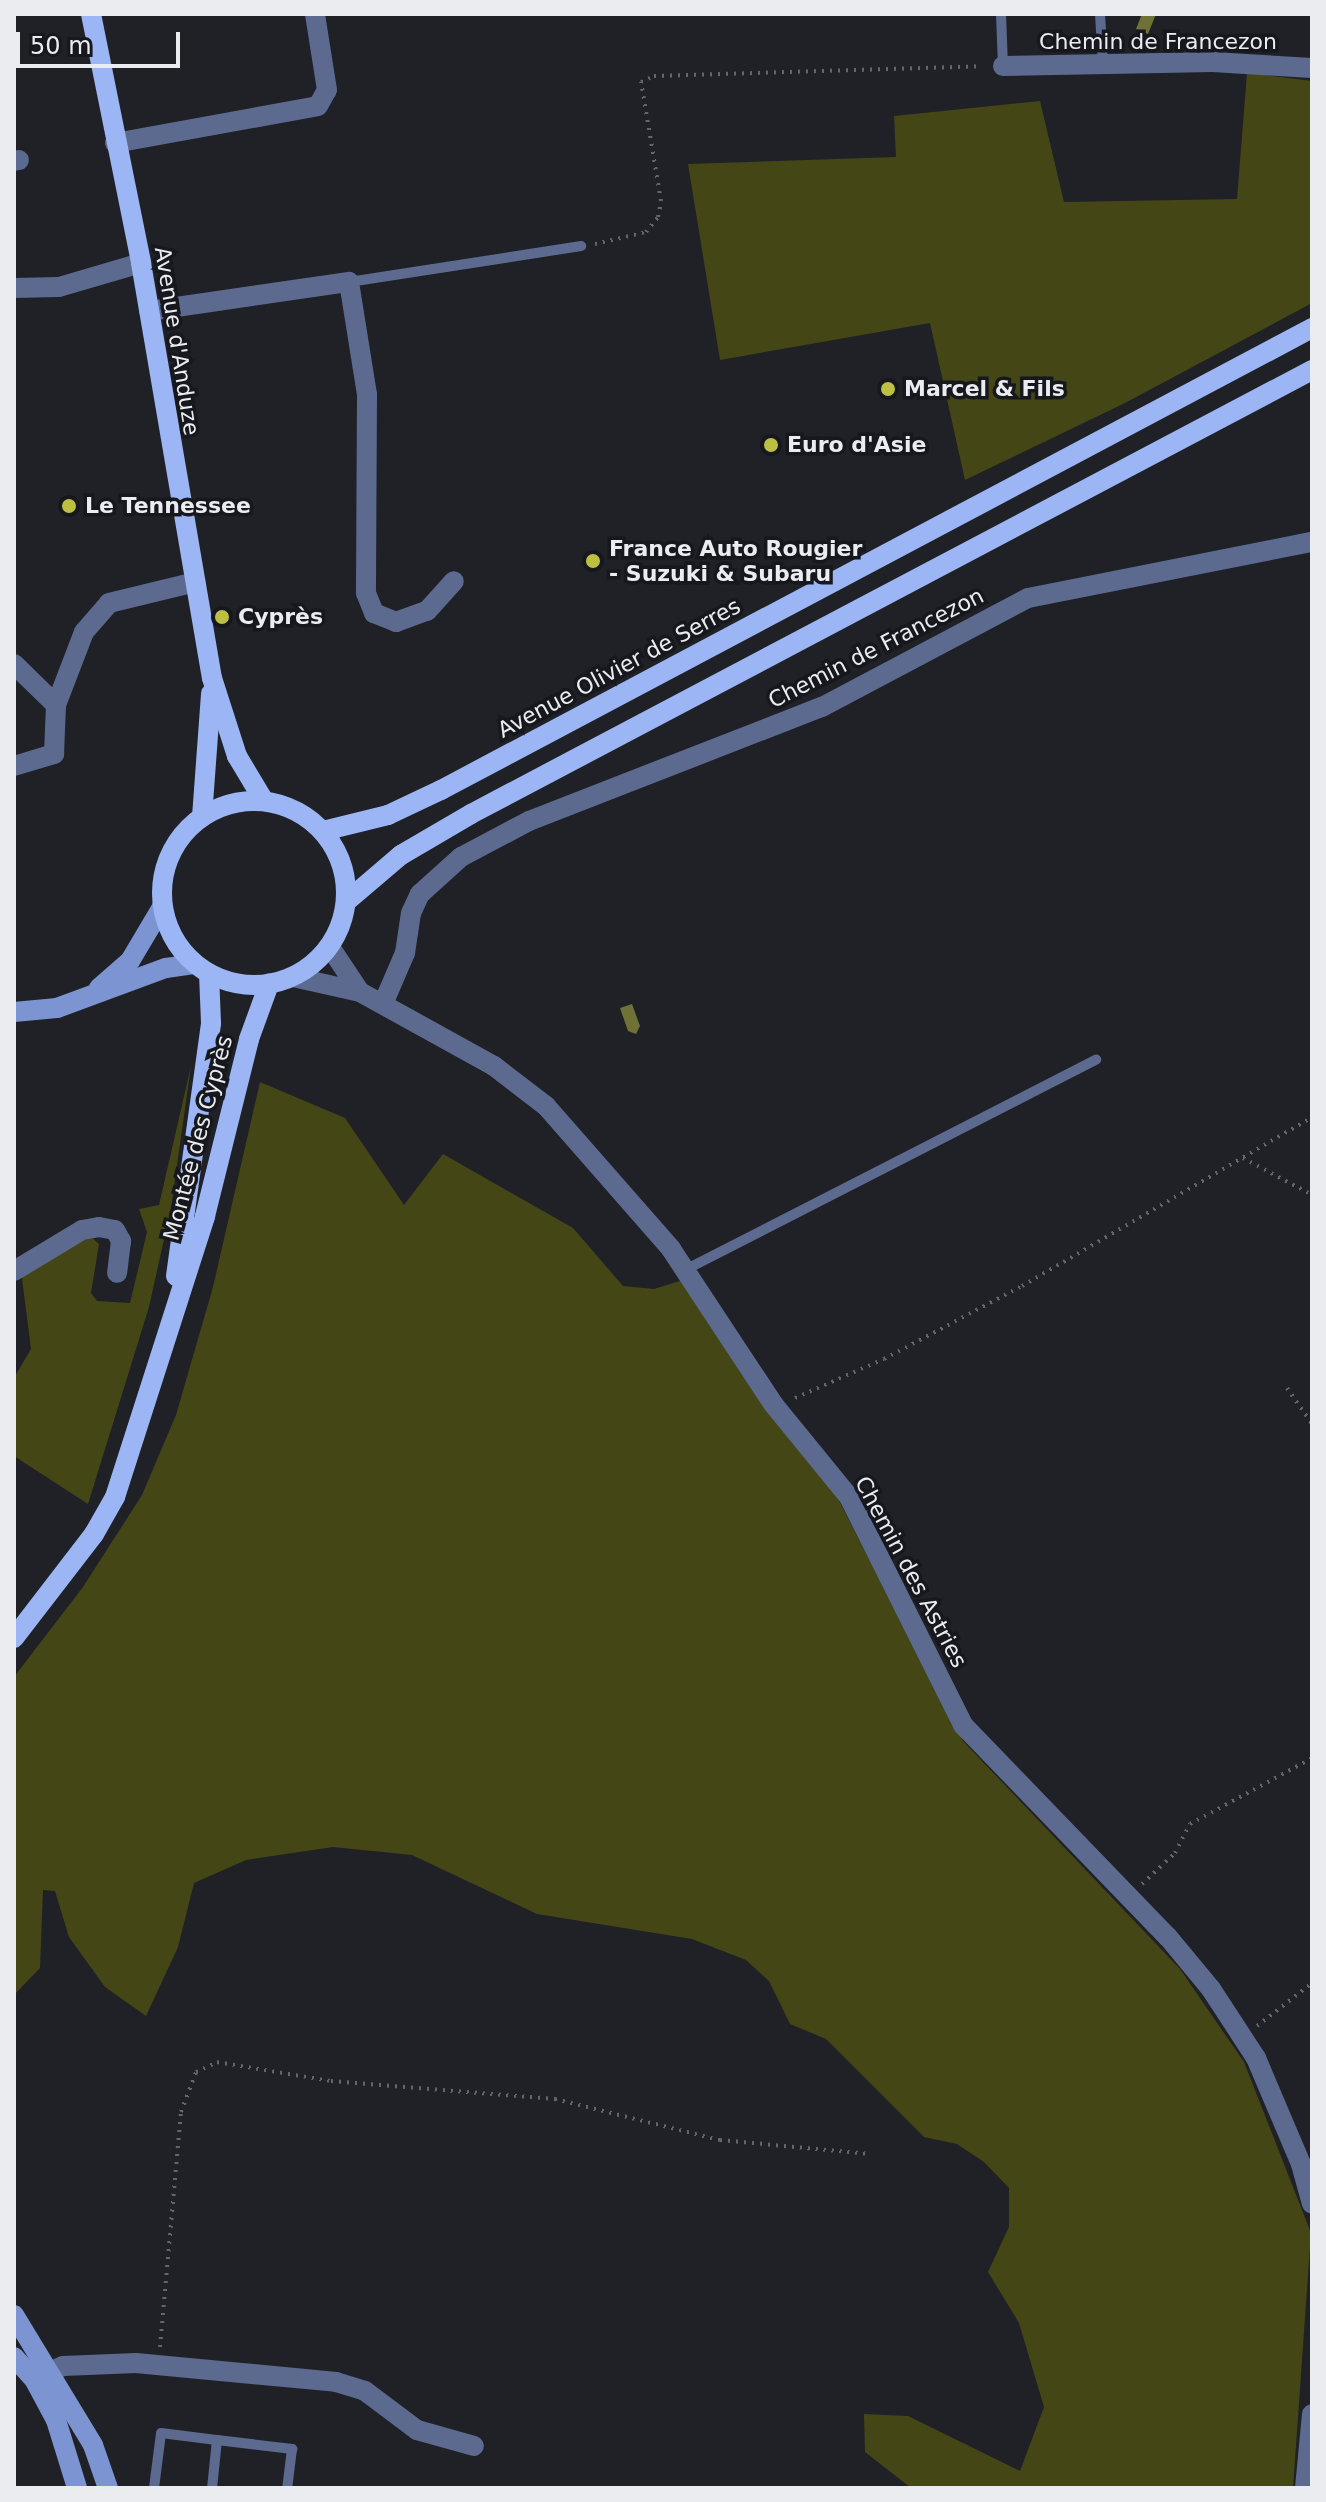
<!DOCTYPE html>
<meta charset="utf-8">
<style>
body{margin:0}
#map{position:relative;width:1326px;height:2502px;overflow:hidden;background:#1f2126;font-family:"DejaVu Sans",sans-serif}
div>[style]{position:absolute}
.green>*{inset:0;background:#454616}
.water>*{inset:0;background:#6f7137}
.path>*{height:4px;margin-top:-2px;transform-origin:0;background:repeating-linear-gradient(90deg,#64666a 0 2px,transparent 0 8px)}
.lane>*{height:10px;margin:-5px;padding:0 5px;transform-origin:5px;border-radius:5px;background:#5c6a90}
.street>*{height:20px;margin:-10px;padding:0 10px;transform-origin:10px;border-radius:10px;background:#5c6a90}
.secondary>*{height:20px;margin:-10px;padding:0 10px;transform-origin:10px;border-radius:10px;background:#7c94d1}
.primary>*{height:20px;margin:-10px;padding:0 10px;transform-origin:10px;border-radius:10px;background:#9cb5f4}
.primary>.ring{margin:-10px;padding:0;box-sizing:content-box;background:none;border:20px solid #9cb5f4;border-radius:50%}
.dots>*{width:22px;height:22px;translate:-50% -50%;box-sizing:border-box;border:4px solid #16181d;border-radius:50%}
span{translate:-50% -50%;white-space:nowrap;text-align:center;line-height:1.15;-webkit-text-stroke:7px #16181d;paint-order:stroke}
.street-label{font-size:22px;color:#ebecf0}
.poi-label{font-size:22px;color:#ebecf0;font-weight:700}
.left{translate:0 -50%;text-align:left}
.frame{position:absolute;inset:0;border:16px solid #ebecf0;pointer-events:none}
.scale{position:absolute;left:16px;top:32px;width:164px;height:36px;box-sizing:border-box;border:4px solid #ebecf0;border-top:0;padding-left:10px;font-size:24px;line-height:28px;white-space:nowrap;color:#ebecf0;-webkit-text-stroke:6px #16181d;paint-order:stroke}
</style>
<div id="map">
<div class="green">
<i style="clip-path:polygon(1247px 73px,1312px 81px,1312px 303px,1125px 403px,965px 480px,930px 323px,720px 360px,688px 164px,896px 157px,894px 116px,1040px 101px,1064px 202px,1237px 199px)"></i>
<i style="clip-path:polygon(191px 1066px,171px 1208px,149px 1307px,88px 1504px,14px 1456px,14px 1378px,31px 1349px,21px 1271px,91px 1237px,99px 1244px,91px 1293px,97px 1301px,130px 1303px,147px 1232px,139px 1209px,159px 1205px)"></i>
<i style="clip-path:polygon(260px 1082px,345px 1118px,404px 1205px,443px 1154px,573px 1228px,623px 1286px,654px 1289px,683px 1280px,834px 1491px,963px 1741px,1180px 1969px,1244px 2062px,1311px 2233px,1293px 2488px,911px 2488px,865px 2452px,864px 2414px,908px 2416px,1020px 2471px,1044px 2407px,1019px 2323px,988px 2272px,1009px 2227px,1009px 2188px,984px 2162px,957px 2144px,924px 2137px,826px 2039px,790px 2024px,769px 1981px,746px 1960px,692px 1939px,537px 1914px,412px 1855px,333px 1847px,246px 1860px,194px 1883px,178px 1947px,146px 2016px,105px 1987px,69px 1937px,55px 1891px,43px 1890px,40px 1968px,14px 1995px,14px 1677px,83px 1587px,142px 1495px,176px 1415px,213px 1287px)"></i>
</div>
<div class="water">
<i style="clip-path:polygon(1142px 14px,1156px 14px,1148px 34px,1136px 29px)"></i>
<i style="clip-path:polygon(632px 1004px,640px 1026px,636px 1034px,628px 1031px,620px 1008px)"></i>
</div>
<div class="path">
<i style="left:595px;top:244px;width:52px;rotate:-13.2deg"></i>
<i style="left:646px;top:232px;width:19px;rotate:-51deg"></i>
<i style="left:658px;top:217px;width:16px;rotate:-79deg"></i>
<i style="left:661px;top:201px;width:121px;rotate:-99.5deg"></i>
<i style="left:641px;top:82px;width:14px;rotate:-25deg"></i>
<i style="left:654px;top:76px;width:328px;rotate:-1.7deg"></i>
<i style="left:1243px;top:1158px;width:78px;rotate:28.2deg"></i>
<i style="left:1287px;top:1388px;width:44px;rotate:55.2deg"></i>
<i style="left:795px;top:1398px;width:97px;rotate:-23.7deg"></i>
<i style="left:884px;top:1359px;width:156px;rotate:-27.9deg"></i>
<i style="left:1022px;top:1286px;width:336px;rotate:-30.2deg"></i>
<i style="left:1142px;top:1884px;width:45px;rotate:-43.2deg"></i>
<i style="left:1175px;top:1853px;width:33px;rotate:-63deg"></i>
<i style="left:1190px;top:1824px;width:139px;rotate:-28.4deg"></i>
<i style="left:1257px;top:2026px;width:70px;rotate:-38deg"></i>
<i style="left:160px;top:2347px;width:236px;rotate:-84.9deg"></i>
<i style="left:181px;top:2112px;width:43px;rotate:-69.4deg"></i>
<i style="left:196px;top:2072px;width:23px;rotate:-25deg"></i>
<i style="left:217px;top:2062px;width:116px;rotate:9.5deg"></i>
<i style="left:331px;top:2081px;width:225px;rotate:4.6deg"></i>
<i style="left:555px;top:2099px;width:170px;rotate:14deg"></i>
<i style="left:720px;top:2140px;width:151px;rotate:5.3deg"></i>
</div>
<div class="lane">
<i style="left:1001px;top:14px;width:52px;rotate:87.8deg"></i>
<i style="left:1100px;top:14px;width:50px;rotate:86.6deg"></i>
<i style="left:349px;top:282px;width:235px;rotate:-8.8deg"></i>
<i style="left:685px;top:1270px;width:462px;rotate:-27.1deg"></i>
<i style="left:217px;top:2440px;width:76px;rotate:6.8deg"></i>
<i style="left:292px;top:2449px;width:39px;rotate:97deg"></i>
<i style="left:154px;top:2488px;width:55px;rotate:-82.7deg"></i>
<i style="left:161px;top:2433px;width:56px;rotate:7.1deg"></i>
<i style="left:217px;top:2440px;width:48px;rotate:95.9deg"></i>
</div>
<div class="street">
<i style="left:1003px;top:66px;width:210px;rotate:-1.1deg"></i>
<i style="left:1213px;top:62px;width:99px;rotate:3.5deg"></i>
<i style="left:115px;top:143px;width:206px;rotate:-10.3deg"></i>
<i style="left:318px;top:106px;width:18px;rotate:-61deg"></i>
<i style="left:327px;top:90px;width:77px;rotate:-99deg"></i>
<i style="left:14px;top:161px;width:5px;rotate:-11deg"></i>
<i style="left:14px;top:288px;width:45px;rotate:-1.3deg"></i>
<i style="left:59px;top:287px;width:85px;rotate:-16.3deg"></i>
<i style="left:149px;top:311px;width:202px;rotate:-8.3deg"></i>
<i style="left:349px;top:282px;width:113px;rotate:80.9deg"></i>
<i style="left:367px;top:394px;width:199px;rotate:90.3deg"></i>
<i style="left:366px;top:593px;width:22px;rotate:68deg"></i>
<i style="left:374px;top:613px;width:24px;rotate:22deg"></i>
<i style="left:396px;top:622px;width:33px;rotate:-20deg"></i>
<i style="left:427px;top:611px;width:40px;rotate:-48deg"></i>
<i style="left:14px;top:664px;width:59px;rotate:44.3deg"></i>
<i style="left:14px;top:766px;width:42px;rotate:-16.7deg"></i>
<i style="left:54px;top:754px;width:49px;rotate:-87.7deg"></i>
<i style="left:56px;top:705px;width:78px;rotate:-69deg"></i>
<i style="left:84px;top:632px;width:38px;rotate:-49deg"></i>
<i style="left:109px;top:603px;width:89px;rotate:-13.6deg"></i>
<i style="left:330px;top:947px;width:54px;rotate:56.3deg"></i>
<i style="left:293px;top:977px;width:69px;rotate:12.6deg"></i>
<i style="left:360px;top:992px;width:153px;rotate:28.9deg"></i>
<i style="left:494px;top:1066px;width:66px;rotate:37.6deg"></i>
<i style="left:546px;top:1106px;width:190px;rotate:48.8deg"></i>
<i style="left:671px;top:1249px;width:187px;rotate:56.6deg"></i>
<i style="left:774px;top:1405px;width:119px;rotate:50.8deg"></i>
<i style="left:849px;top:1497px;width:255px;rotate:63.4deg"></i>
<i style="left:963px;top:1725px;width:295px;rotate:46deg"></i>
<i style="left:1168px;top:1937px;width:67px;rotate:50.4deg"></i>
<i style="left:1211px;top:1989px;width:82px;rotate:56.9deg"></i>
<i style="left:1256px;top:2058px;width:115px;rotate:67deg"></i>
<i style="left:1301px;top:2164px;width:41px;rotate:74.6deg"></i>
<i style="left:383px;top:1004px;width:56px;rotate:-66.7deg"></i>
<i style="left:405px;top:953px;width:40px;rotate:-81.5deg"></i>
<i style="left:411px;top:913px;width:21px;rotate:-65deg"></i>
<i style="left:420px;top:894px;width:55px;rotate:-42.1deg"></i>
<i style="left:461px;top:857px;width:77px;rotate:-27.9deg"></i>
<i style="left:529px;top:821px;width:314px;rotate:-21.3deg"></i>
<i style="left:822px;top:707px;width:233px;rotate:-27.9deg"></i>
<i style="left:1028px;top:598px;width:289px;rotate:-11.2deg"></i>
<i style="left:14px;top:1271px;width:79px;rotate:-31.1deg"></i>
<i style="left:82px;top:1230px;width:17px;rotate:-10deg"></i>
<i style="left:99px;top:1227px;width:16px;rotate:11deg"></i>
<i style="left:115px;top:1230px;width:13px;rotate:61deg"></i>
<i style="left:121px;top:1241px;width:32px;rotate:97deg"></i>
<i style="left:34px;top:2379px;width:32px;rotate:-24deg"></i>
<i style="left:63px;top:2366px;width:73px;rotate:-2.4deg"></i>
<i style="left:136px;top:2363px;width:201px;rotate:5.4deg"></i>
<i style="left:336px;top:2382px;width:30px;rotate:17deg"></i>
<i style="left:365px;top:2391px;width:65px;rotate:36.9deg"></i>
<i style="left:417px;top:2430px;width:59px;rotate:15.7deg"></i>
<i style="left:1305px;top:2488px;width:74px;rotate:-84.6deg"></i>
</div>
<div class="secondary">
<i style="left:99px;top:988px;width:41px;rotate:-41.1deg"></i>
<i style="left:130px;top:961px;width:63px;rotate:-59.3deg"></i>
<i style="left:14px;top:1012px;width:43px;rotate:-5.3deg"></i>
<i style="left:57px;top:1008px;width:116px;rotate:-20.2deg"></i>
<i style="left:166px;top:968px;width:28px;rotate:-8deg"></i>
<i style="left:14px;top:2315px;width:152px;rotate:58.7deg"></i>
<i style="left:93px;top:2445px;width:46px;rotate:70.8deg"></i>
<i style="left:14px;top:2357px;width:30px;rotate:48deg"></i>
<i style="left:34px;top:2379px;width:47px;rotate:61.8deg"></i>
<i style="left:56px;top:2420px;width:71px;rotate:72.8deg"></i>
</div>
<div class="primary">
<i style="left:91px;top:14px;width:254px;rotate:78.6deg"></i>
<i style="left:141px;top:263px;width:421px;rotate:80.3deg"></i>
<i style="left:212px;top:678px;width:82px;rotate:72.2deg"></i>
<i style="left:237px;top:756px;width:52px;rotate:59deg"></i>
<i class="ring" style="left:162px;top:801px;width:164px;height:164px"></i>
<i style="left:202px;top:817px;width:124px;rotate:-85.8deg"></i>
<i style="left:323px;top:831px;width:67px;rotate:-13.8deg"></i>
<i style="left:388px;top:815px;width:59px;rotate:-25.3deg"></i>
<i style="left:441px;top:790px;width:986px;rotate:-27.94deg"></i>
<i style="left:347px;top:901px;width:71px;rotate:-40.4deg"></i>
<i style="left:401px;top:855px;width:81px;rotate:-30.4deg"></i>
<i style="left:471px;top:814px;width:951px;rotate:-27.83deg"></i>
<i style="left:176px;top:1276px;width:255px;rotate:-82.1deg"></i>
<i style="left:211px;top:1023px;width:49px;rotate:-92.3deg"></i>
<i style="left:14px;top:1638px;width:131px;rotate:-52.4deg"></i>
<i style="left:94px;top:1534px;width:43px;rotate:-60.4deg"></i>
<i style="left:115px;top:1497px;width:295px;rotate:-72.2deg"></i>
<i style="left:205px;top:1216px;width:182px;rotate:-76deg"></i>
<i style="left:249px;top:1039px;width:59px;rotate:-70deg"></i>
</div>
<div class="dots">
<i style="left:888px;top:389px;background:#bdbf43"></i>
<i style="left:771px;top:445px;background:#bdbf43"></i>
<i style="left:69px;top:506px;background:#bdbf43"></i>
<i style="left:593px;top:561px;background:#bdbf43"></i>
<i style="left:222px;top:617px;background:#bdbf43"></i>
</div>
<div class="street-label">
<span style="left:1158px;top:42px">Chemin de Francezon</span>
<span style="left:177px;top:341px;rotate:81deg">Avenue d'Anduze</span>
<span style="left:876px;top:648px;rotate:-27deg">Chemin de Francezon</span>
<span style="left:619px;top:668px;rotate:-28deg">Avenue Olivier de Serres</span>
<span style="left:198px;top:1138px;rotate:-75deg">Montée des Cyprès</span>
<span style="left:911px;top:1572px;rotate:62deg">Chemin des Astries</span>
</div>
<div class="poi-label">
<span class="left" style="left:904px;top:389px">Marcel &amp; Fils</span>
<span class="left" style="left:787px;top:445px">Euro d'Asie</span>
<span class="left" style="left:85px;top:506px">Le Tennessee</span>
<span class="left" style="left:609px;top:561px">France Auto Rougier<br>- Suzuki &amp; Subaru</span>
<span class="left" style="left:238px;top:617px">Cyprès</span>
</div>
<div class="frame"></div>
<div class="scale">50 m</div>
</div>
